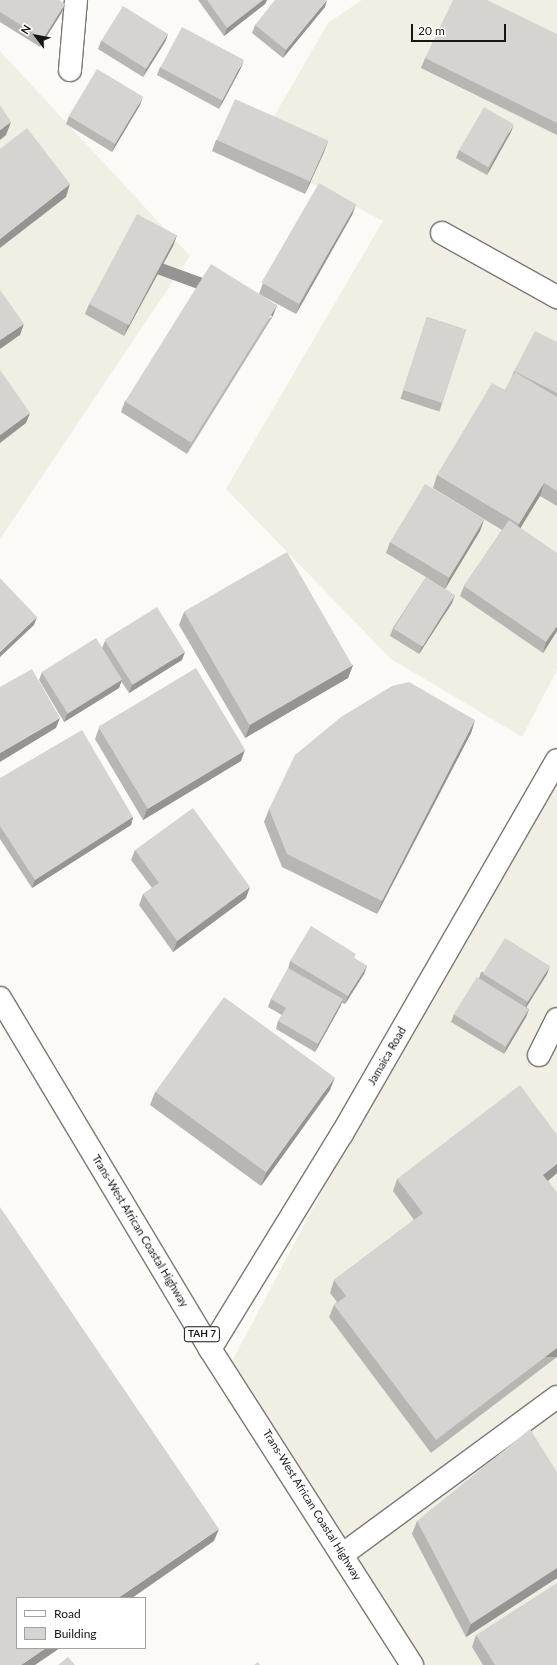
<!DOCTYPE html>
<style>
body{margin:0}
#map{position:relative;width:557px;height:1665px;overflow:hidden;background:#fbfaf6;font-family:Lato,sans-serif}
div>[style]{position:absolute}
.built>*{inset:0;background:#f1eee3}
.roads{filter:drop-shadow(1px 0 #7a7976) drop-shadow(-1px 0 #7a7976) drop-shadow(0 1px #7a7976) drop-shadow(0 -1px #7a7976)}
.minor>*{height:22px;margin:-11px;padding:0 11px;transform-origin:11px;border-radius:11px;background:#fff}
.highway>*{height:22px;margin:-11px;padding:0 11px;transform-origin:11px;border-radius:11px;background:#fff}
.wall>*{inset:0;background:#b7b6b3;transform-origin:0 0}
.shaded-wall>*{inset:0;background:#959492;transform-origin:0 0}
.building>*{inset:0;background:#d5d4d0;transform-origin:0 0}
span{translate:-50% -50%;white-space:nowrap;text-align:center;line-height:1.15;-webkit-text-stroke:3px #fff;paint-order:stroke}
.shield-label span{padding:1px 3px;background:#fff;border:1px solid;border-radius:3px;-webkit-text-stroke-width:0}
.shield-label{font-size:10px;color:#161615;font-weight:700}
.street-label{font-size:11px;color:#161615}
.legend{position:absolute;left:16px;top:1597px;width:130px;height:52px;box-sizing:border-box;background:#fff;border:1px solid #a2a2a1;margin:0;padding:5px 7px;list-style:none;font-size:12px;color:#161615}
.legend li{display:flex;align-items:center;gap:8px;height:20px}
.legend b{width:20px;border:1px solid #a2a2a1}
.north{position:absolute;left:16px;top:16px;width:40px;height:40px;-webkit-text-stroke:3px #fff;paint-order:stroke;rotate:302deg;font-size:11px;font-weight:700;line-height:16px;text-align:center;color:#161615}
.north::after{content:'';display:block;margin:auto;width:14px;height:18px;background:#161615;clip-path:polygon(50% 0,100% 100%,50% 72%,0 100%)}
.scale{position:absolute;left:411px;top:24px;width:95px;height:18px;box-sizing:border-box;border:2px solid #161615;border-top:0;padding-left:5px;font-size:12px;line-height:14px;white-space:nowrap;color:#161615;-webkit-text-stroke:3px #fff;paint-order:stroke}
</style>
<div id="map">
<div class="built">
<i style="clip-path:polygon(362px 0,557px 0,557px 670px,522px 737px,391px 659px,226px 489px,383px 221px,253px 153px,328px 23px)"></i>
<i style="clip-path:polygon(0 51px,190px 256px,0 539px)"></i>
<i style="clip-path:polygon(557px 748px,557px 1665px,421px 1665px,230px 1365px)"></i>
</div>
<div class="roads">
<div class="minor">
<i style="left:70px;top:70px;width:70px;rotate:-85.1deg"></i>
<i style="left:442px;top:233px;width:132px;rotate:29.1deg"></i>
<i style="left:539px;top:1055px;width:40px;rotate:-63.4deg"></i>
<i style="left:210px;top:1349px;width:252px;rotate:-58.5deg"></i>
<i style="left:342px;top:1134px;width:431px;rotate:-60.1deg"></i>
<i style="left:343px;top:1554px;width:265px;rotate:-36.3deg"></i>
</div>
<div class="highway">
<i style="left:0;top:998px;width:409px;rotate:59.1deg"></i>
<i style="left:210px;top:1349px;width:375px;rotate:57.4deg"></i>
</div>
</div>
<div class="wall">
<i style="clip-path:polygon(0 0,65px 4px,62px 12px,40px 47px,0 22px)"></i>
<i style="clip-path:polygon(198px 0,267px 0,265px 4px,224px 36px)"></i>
<i style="clip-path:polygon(325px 7px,283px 58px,252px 33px,255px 25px)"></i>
<i style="clip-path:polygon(168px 34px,165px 42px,143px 77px,98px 49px,101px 41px)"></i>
<i style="clip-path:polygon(557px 34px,557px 135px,421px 68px,425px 58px)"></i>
<i style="clip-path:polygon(160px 67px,241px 68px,219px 109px,157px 75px)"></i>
<i style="clip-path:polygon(140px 105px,112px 152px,66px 124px,69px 116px)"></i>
<i style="clip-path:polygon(511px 132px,487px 175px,456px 158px,459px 150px)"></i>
<i style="clip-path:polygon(216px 140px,328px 141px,324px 152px,305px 194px,212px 151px)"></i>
<i style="clip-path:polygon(356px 204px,352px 215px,296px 314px,259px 294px,263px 283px)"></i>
<i style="clip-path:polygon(177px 235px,173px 246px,124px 336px,85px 314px,89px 304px)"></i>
<i style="clip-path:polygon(273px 316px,187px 454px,121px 412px,125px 401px)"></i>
<i style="left:427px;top:317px;width:41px;height:86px;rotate:18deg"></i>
<i style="clip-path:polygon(557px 342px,557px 506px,540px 496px,520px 528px,557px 631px,543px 653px,460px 596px,464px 586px,502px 530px,433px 488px,437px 475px,505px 390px,511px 379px,514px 371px)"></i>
<i style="clip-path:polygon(484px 520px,480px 531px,445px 589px,452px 603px,419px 654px,390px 636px,393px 628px,426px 577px,386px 553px,390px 542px)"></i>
<i style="clip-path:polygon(184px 612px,353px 665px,348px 678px,245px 738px,179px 625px)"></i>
<i style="clip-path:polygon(105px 641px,182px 660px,129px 693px,121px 681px,119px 688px,64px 722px,39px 680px,42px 672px,102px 648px)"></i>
<i style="clip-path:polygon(475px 720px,471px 733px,377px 914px,282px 867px,264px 822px,269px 809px)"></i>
<i style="clip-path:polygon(99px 728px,241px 761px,143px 820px,95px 739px)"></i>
<i style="clip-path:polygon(0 778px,133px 817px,131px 825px,32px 888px,0 839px)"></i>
<i style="clip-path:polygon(135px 850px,246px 898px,173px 952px,139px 905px,143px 894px,152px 888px,131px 860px)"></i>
<i style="clip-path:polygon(354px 958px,367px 966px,364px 974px,345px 1004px,342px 1003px,340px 1007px,315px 1052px,276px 1029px,278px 1021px,282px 1015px,268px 1007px,271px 999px,288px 969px,290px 961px)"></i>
<i style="clip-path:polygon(481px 972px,547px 974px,526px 1007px,529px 1009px,526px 1017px,504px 1054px,451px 1022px,454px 1014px,479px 978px)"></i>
<i style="clip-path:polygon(330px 1090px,261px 1186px,150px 1105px,155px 1092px)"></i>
<i style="clip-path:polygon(557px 1135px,557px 1173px,548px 1181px,557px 1193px,557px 1357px,431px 1453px,329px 1317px,334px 1305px,337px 1302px,330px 1293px,334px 1280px,414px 1220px,393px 1191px,397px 1179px)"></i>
<i style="clip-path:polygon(557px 1472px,557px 1578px,466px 1637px,412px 1534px,417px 1521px)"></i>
<i style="clip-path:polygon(476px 1635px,557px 1665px,483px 1665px,472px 1647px)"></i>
</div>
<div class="shaded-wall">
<i style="clip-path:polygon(263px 0,267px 0,265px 4px,224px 36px,227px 28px)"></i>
<i style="clip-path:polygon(327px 0,325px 7px,283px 58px,286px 50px)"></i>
<i style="clip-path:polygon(65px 4px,62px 12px,40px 47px,43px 39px)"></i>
<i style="clip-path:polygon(168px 34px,165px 42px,143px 77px,146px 69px)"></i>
<i style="clip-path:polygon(244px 60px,241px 68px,219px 109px,222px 101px)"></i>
<i style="clip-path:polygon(143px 97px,140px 105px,112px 152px,115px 144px)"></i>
<i style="clip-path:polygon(11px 122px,6px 135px,0 140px,0 130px)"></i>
<i style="clip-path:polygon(514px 124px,511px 132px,487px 175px,490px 167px)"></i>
<i style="clip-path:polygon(328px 141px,324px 152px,305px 194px,309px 183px)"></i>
<i style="clip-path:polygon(70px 184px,66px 197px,0 248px,0 239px)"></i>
<i style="clip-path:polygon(356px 204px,352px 215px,296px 314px,300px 304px)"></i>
<i style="clip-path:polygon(177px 235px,173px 246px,124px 336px,128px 325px)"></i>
<i style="left:277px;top:305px;width:12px;height:163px;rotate:110deg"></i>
<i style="clip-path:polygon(24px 324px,20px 335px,0 349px,0 340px)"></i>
<i style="clip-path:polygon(30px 413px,26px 423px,0 443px,0 435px)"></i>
<i style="clip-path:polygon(544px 483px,540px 496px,515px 537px,519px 524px)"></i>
<i style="clip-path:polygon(484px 520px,480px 531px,445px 589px,449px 578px)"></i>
<i style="clip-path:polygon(455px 595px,452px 603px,419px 654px,422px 646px)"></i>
<i style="clip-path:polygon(37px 617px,34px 625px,0 657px,0 652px)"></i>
<i style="clip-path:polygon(557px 626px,557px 631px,543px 653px,546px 642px)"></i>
<i style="clip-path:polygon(185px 652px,182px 660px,129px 693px,132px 685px)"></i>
<i style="clip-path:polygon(353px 665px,348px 678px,245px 738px,250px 725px)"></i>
<i style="clip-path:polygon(122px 680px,119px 688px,64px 722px,67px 714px)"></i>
<i style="clip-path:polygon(60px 718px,56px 728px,0 762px,0 753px)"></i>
<i style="clip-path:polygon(475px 720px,471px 733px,377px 914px,382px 901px)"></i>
<i style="clip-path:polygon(245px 750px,241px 761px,143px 820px,147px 809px)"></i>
<i style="clip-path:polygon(133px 817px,131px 825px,32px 888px,35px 880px)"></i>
<i style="clip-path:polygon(250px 887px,246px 898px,173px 952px,177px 941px)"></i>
<i style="clip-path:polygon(367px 966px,364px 974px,345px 1004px,348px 996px)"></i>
<i style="clip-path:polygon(550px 966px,547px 974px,524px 1011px,527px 1003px)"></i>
<i style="clip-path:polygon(343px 999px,340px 1007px,315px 1052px,318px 1044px)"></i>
<i style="clip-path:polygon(529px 1009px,526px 1017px,504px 1054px,507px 1046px)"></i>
<i style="clip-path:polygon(335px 1077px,330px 1090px,261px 1186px,266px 1173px)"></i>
<i style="clip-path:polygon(557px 1164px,557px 1173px,539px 1188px,543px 1175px)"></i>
<i style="left:557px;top:1348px;width:9px;height:152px;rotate:90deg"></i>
<i style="clip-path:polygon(219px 1529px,214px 1541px,132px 1598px,118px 1598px)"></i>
<i style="clip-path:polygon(557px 1568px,557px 1578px,466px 1637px,471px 1624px)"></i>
<i style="clip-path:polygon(46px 1648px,60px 1648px,35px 1665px,21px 1665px)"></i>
</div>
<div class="building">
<i style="clip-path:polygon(0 0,59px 0,65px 4px,43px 39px,0 12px)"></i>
<i style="clip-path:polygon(207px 0,263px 0,227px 28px)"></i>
<i style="clip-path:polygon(275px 0,327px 0,286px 50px,255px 25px)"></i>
<i style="clip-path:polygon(453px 0,487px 0,557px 34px,557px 123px,425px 58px)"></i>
<i style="left:123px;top:6px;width:53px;height:41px;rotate:32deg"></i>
<i style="left:182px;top:27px;width:70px;height:46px;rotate:28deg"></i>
<i style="left:97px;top:69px;width:54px;height:55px;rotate:31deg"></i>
<i style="left:235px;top:99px;width:102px;height:45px;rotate:24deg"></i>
<i style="clip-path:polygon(0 105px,11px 122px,0 130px)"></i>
<i style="left:484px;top:107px;width:34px;height:50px;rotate:30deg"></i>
<i style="clip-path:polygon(27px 128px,70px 184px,0 239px,0 149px)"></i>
<i style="left:319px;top:183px;width:43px;height:115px;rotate:30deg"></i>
<i style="left:137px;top:214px;width:45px;height:102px;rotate:28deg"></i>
<i style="left:211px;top:264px;width:78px;height:162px;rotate:32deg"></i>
<i style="clip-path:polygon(0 290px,24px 324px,0 340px)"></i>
<i style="left:427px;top:317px;width:41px;height:77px;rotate:18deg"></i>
<i style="clip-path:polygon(535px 331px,557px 342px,557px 393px,514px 371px)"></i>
<i style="clip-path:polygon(0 370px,30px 413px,0 435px)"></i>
<i style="clip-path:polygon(515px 372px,557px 397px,557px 491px,544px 483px,519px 524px,437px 475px,492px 383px,505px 390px)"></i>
<i style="left:425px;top:484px;width:69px;height:68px;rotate:31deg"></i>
<i style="clip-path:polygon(509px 520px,557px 553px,557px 626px,546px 642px,464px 586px)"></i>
<i style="left:287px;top:552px;width:131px;height:119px;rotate:60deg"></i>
<i style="left:426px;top:577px;width:34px;height:61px;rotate:32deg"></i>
<i style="clip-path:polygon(0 578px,37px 617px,0 652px)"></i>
<i style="left:157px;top:607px;width:53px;height:62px;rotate:58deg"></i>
<i style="left:96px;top:638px;width:49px;height:64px;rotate:58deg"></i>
<i style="left:196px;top:668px;width:96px;height:114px;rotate:59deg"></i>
<i style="clip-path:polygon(32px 669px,60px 718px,0 753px,0 687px)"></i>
<i style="clip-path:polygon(409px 682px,475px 720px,382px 901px,287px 854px,269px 809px,295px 755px,341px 717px,392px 686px)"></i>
<i style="clip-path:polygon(82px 730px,133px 817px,35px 880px,0 826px,0 778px)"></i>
<i style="clip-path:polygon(193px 808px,250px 887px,177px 941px,143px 894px,159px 883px,135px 850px)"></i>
<i style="clip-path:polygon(311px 926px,356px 954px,354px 958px,367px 966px,348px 996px,290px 961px)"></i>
<i style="left:505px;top:938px;width:53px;height:42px;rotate:32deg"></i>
<i style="clip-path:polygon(288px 968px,343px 999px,318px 1044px,278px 1021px,286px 1008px,271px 999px)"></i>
<i style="left:477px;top:977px;width:61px;height:44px;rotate:32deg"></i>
<i style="left:224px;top:997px;width:137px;height:117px;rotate:36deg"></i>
<i style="clip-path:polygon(520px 1085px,557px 1135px,557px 1164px,543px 1175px,557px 1193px,557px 1348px,436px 1440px,334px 1305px,346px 1296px,334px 1280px,423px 1213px,397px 1179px)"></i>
<i style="clip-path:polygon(0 1207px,219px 1529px,118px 1598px,17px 1598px,17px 1648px,46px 1648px,21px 1665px,0 1665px)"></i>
<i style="clip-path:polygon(530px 1429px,557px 1472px,557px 1568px,471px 1624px,417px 1521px)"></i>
<i style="clip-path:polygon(557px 1583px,557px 1665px,495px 1665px,476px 1635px)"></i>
<i style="clip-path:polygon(68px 1657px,75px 1665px,58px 1665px)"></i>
<i style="clip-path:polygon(258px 1662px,260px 1665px,254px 1665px)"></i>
</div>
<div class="shield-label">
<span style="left:202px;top:1334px">TAH 7</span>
</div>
<div class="street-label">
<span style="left:387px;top:1056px;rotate:-60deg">Jamaica Road</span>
<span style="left:140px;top:1231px;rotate:59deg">Trans-West African Coastal Highway</span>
<span style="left:312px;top:1505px;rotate:58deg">Trans-West African Coastal Highway</span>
</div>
<ul class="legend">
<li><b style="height:5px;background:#fff"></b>Road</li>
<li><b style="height:11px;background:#d5d4d0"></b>Building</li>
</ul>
<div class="north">N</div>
<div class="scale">20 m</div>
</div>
